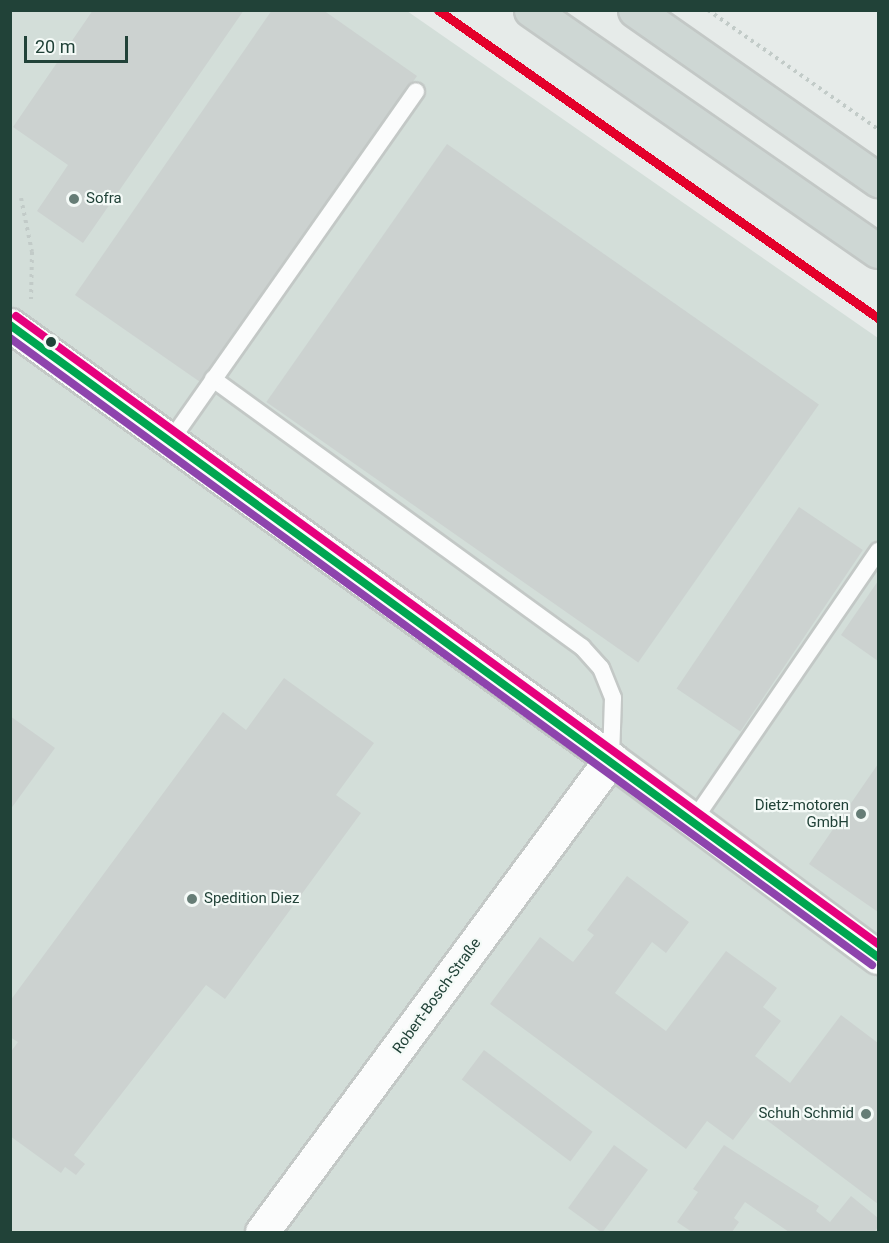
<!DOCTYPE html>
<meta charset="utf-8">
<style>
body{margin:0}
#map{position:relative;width:889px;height:1243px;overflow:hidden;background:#e6ebe9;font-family:Roboto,sans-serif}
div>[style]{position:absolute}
.built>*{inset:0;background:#d3ded9}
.building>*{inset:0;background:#ccd2d0;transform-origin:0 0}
.path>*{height:4px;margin-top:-2px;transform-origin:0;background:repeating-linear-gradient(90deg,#c2cbc8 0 3px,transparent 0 7.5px)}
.roads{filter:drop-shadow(2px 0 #c3c8c6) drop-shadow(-2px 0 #c3c8c6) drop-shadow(0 2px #c3c8c6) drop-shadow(0 -2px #c3c8c6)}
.service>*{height:16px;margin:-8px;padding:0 8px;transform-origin:8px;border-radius:8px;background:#fbfcfc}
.minor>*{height:33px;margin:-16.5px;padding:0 16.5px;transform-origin:16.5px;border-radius:16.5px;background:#fbfcfc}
.tertiary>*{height:33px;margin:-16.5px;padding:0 16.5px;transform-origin:16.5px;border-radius:16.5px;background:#fbfcfc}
.primary>*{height:33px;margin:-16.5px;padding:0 16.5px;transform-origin:16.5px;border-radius:16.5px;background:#ced7d4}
.bus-1>*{height:8px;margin:-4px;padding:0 4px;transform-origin:4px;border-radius:4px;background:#00a651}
.bus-2>*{height:8px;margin:-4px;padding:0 4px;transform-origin:4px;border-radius:4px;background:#8e44ad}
.bus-3>*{height:8px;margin:-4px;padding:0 4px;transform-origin:4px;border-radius:4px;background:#e5007d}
.rail-1>*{height:9px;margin:-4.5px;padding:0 4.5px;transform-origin:4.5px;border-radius:4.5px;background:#e4002b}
.dots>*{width:16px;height:16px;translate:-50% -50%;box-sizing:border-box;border:3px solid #f4faf7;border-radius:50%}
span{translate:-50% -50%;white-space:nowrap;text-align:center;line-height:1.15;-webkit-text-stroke:4.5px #f4faf7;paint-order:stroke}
.poi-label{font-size:15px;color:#214238}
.left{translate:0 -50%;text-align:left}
.right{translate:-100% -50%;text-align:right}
.street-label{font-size:15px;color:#214238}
.frame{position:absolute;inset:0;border:12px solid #214238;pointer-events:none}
.scale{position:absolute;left:24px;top:36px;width:104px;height:27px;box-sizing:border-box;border:3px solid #214238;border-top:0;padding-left:8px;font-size:18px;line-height:21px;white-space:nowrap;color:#214238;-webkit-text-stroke:4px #f4faf7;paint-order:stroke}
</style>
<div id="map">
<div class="built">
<i style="clip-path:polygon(10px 11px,407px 11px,878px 338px,878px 1232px,11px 1232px)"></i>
</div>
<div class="building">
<i style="clip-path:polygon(93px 10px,244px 10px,83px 243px,37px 211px,68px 165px,13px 127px)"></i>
<i style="clip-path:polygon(272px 10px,323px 10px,417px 76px,203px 384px,75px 295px)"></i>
<i style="left:447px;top:144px;width:454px;height:315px;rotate:35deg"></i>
<i style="left:799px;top:507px;width:77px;height:219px;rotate:34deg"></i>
<i style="clip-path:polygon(878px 581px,878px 661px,841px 635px)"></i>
<i style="clip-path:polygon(284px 678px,374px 743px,336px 795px,361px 813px,225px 999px,206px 985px,74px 1155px,85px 1164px,76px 1175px,65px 1167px,61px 1173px,10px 1136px,10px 1053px,18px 1042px,10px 1037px,10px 1001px,223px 712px,246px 730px)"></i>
<i style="clip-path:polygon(10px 716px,55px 748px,10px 810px)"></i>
<i style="clip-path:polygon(878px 764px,878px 912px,809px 864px)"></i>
<i style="clip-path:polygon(627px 876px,689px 922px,666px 953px,652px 942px,615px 993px,666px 1031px,726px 951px,777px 988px,763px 1007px,781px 1021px,755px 1056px,790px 1083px,841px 1015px,878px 1043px,878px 1204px,764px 1118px,766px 1115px,757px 1108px,733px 1140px,707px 1121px,686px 1149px,490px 1004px,540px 937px,573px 962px,594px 935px,587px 930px)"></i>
<i style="left:484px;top:1050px;width:136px;height:37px;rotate:37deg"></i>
<i style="left:614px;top:1145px;width:42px;height:78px;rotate:36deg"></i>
<i style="clip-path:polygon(724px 1145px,819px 1206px,816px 1211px,830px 1222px,851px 1196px,878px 1218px,878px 1227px,874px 1232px,789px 1232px,745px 1202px,734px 1218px,739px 1222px,732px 1232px,692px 1232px,677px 1222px,698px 1192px,693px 1189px)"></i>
</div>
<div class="path">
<i style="left:708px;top:10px;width:208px;rotate:35deg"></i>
<i style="left:21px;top:198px;width:55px;rotate:78.5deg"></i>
<i style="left:32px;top:252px;width:47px;rotate:91.2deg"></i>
</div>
<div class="roads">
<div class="service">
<i style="left:213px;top:379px;width:456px;rotate:36deg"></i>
<i style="left:582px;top:647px;width:28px;rotate:48deg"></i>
<i style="left:601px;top:668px;width:32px;rotate:68deg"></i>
<i style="left:613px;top:698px;width:61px;rotate:91.9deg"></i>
<i style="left:171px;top:440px;width:426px;rotate:-54.9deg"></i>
<i style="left:694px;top:820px;width:326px;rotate:-55.6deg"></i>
</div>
<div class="minor">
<i style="left:262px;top:1232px;width:588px;rotate:-53.58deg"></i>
</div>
<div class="tertiary">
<i style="left:10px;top:325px;width:741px;rotate:35.83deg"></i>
<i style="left:611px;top:759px;width:332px;rotate:36.6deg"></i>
</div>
<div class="primary">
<i style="left:531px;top:10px;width:422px;rotate:34.8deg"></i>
<i style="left:635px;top:10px;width:297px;rotate:35deg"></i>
</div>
</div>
<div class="bus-1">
<i style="left:10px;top:325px;width:1074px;rotate:36.06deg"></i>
</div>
<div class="bus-2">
<i style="left:10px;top:338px;width:1066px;rotate:36.03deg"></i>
</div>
<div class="bus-3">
<i style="left:16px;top:316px;width:1067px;rotate:36.07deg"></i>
</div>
<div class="rail-1">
<i style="left:438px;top:10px;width:537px;rotate:34.99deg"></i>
</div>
<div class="dots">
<i style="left:74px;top:199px;background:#667d76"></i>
<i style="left:51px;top:342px;background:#214238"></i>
<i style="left:861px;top:814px;background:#667d76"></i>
<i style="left:192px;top:899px;background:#667d76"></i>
<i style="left:866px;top:1114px;background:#667d76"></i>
</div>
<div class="poi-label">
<span class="left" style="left:86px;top:199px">Sofra</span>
<span class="right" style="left:849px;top:814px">Dietz‐motoren<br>GmbH</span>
<span class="left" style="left:204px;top:899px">Spedition Diez</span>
<span class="right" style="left:854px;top:1114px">Schuh Schmid</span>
</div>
<div class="street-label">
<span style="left:437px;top:996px;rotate:-54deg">Robert-Bosch-Straße</span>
</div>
<div class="frame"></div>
<div class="scale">20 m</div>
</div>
